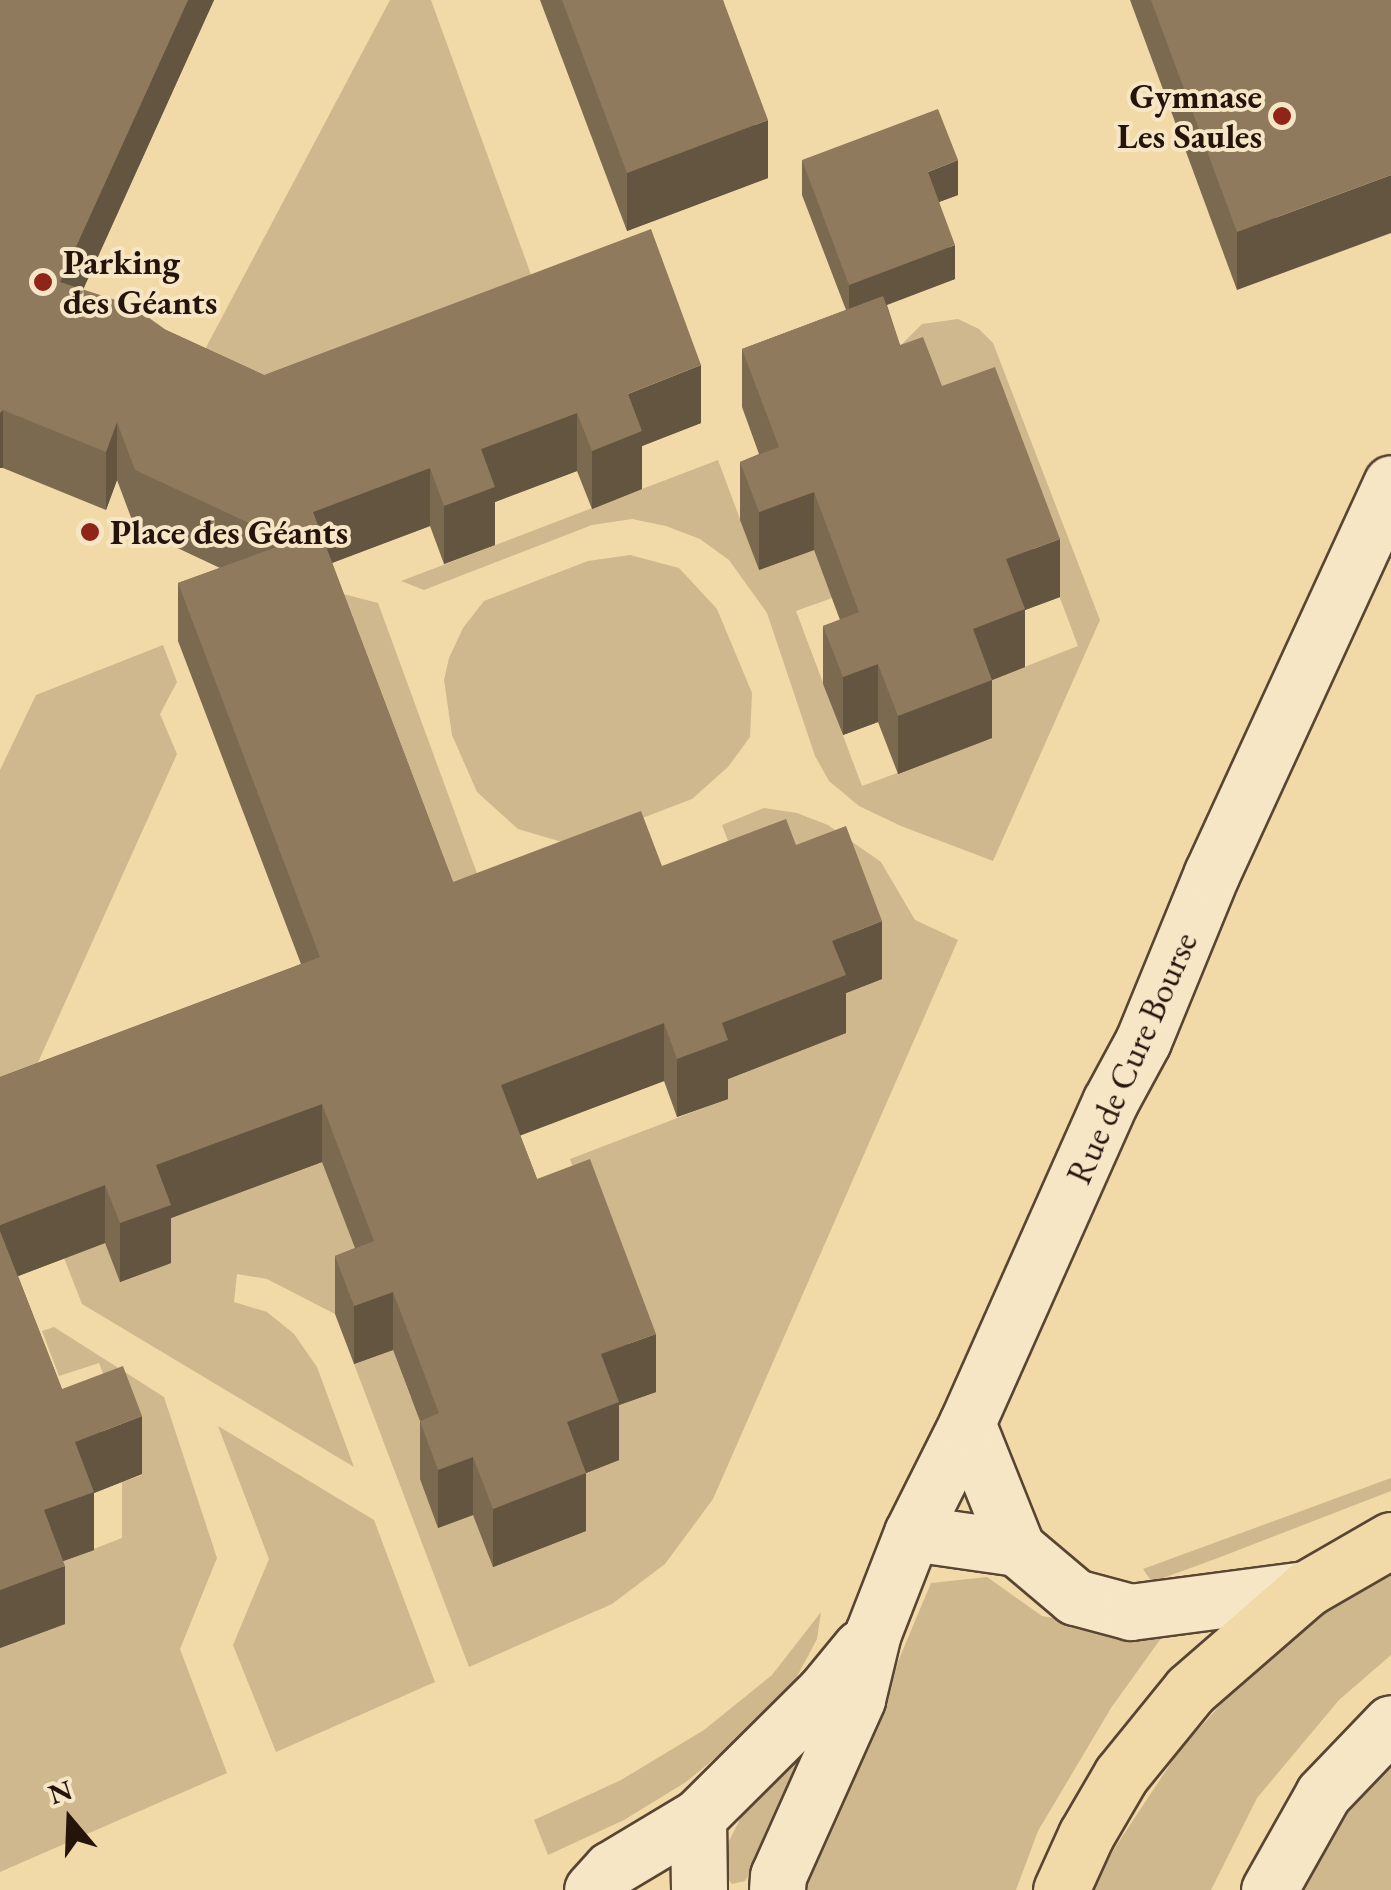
<!DOCTYPE html>
<meta charset="utf-8">
<style>
body{margin:0}
#map{position:relative;width:1391px;height:1890px;overflow:hidden;background:#f2d9a8;font-family:"EB Garamond",serif}
div>[style]{position:absolute}
.green>*{inset:0;background:#cfb88d}
.roads{filter:drop-shadow(2px 0 #584533) drop-shadow(-2px 0 #584533) drop-shadow(0 2px #584533) drop-shadow(0 -2px #584533)}
.minor>*{height:55px;margin:-27.5px;padding:0 27.5px;transform-origin:27.5px;border-radius:27.5px;background:#f7e6c6}
.major>*{height:55px;margin:-27.5px;padding:0 27.5px;transform-origin:27.5px;border-radius:27.5px;background:#f2d9a8}
.wall>*{inset:0;background:#7b6950}
.shaded-wall>*{inset:0;background:#645541;transform-origin:0 0}
.building>*{inset:0;background:#8f7a5d}
.dots>*{width:28px;height:28px;translate:-50% -50%;box-sizing:border-box;border:5px solid #f7e6c6;border-radius:50%}
span{translate:-50% -50%;white-space:nowrap;text-align:center;line-height:1.15;-webkit-text-stroke:8px #f7e6c6;paint-order:stroke}
.poi-label{font-size:35px;color:#24140c;font-weight:700}
.right{translate:-100% -50%;text-align:right}
.left{translate:0 -50%;text-align:left}
.street-label{font-size:35px;color:#24140c}
.north{position:absolute;left:20px;top:1770px;width:100px;height:100px;-webkit-text-stroke:8px #f7e6c6;paint-order:stroke;rotate:341deg;font-size:28px;font-weight:700;line-height:40px;text-align:center;color:#24140c}
.north::after{content:'';display:block;margin:auto;width:35px;height:45px;background:#24140c;clip-path:polygon(50% 0,100% 100%,50% 72%,0 100%)}
</style>
<div id="map">
<div class="green">
<i style="clip-path:polygon(390px 0,431px 0,537px 291px,248px 394px,202px 355px)"></i>
<i style="clip-path:polygon(958px 319px,979px 329px,993px 343px,1100px 620px,993px 861px,901px 826px,859px 806px,829px 781px,815px 756px,767px 613px,729px 560px,700px 539px,666px 526px,632px 519px,592px 525px,424px 590px,401px 581px,718px 460px,759px 570px,814px 550px,832px 598px,796px 611px,862px 786px,992px 738px,973px 687px,1078px 646px,976px 374px,923px 395px,897px 349px,922px 324px)"></i>
<i style="clip-path:polygon(630px 555px,679px 568px,717px 609px,752px 693px,750px 737px,728px 767px,692px 799px,572px 845px,518px 829px,477px 792px,452px 735px,444px 680px,449px 658px,463px 628px,484px 601px,588px 561px)"></i>
<i style="clip-path:polygon(320px 588px,378px 603px,493px 917px,460px 959px)"></i>
<i style="clip-path:polygon(163px 645px,177px 682px,160px 714px,177px 754px,31px 1078px,0 1103px,0 770px,36px 695px)"></i>
<i style="clip-path:polygon(764px 808px,797px 813px,828px 825px,881px 862px,915px 920px,958px 940px,713px 1499px,665px 1564px,612px 1604px,469px 1667px,354px 1364px,393px 1350px,411px 1398px,427px 1393px,438px 1528px,567px 1480px,590px 1217px,570px 1159px,727px 1099px,722px 1081px,845px 1033px,747px 892px,722px 825px)"></i>
<i style="clip-path:polygon(328px 1159px,374px 1299px,335px 1314px,267px 1279px,237px 1274px,234px 1302px,267px 1312px,294px 1334px,317px 1367px,354px 1467px,82px 1304px,64px 1258px,105px 1243px,120px 1281px,156px 1223px)"></i>
<i style="clip-path:polygon(54px 1327px,164px 1397px,217px 1558px,180px 1649px,227px 1773px,0 1872px,0 1648px,44px 1568px,122px 1538px,122px 1482px,142px 1475px,99px 1363px,59px 1376px,42px 1331px)"></i>
<i style="clip-path:polygon(218px 1426px,374px 1520px,435px 1682px,276px 1752px,233px 1645px,269px 1559px)"></i>
<i style="clip-path:polygon(1391px 1478px,1391px 1491px,1218px 1558px,1152px 1582px,1143px 1569px)"></i>
<i style="clip-path:polygon(1391px 1563px,1391px 1655px,1339px 1700px,1257px 1798px,1211px 1890px,1093px 1890px,1114px 1849px,1179px 1751px,1266px 1654px,1315px 1609px)"></i>
<i style="clip-path:polygon(987px 1577px,1042px 1616px,1162px 1637px,1111px 1708px,1038px 1831px,1016px 1890px,802px 1890px,931px 1583px)"></i>
<i style="clip-path:polygon(821px 1612px,817px 1639px,793px 1684px,748px 1731px,686px 1782px,624px 1820px,548px 1855px,534px 1820px,621px 1780px,704px 1730px,772px 1675px)"></i>
<i style="clip-path:polygon(841px 1697px,772px 1839px,745px 1881px,732px 1884px,724px 1874px,729px 1841px,754px 1792px)"></i>
<i style="clip-path:polygon(1391px 1746px,1391px 1890px,1289px 1890px,1303px 1855px)"></i>
</div>
<div class="roads">
<div class="minor">
<i style="left:967px;top:1423px;width:135px;rotate:68.2deg"></i>
<i style="left:1017px;top:1548px;width:76px;rotate:40.2deg"></i>
<i style="left:1075px;top:1597px;width:58px;rotate:15deg"></i>
<i style="left:1131px;top:1612px;width:177px;rotate:-7.5deg"></i>
<i style="left:912px;top:1533px;width:106px;rotate:8.1deg"></i>
<i style="left:592px;top:1890px;width:28px;rotate:-48deg"></i>
<i style="left:611px;top:1869px;width:101px;rotate:-30.9deg"></i>
<i style="left:699px;top:1890px;width:73px;rotate:-90.8deg"></i>
<i style="left:698px;top:1817px;width:177px;rotate:-44.8deg"></i>
<i style="left:824px;top:1692px;width:58px;rotate:-50.6deg"></i>
<i style="left:777px;top:1890px;width:14px;rotate:-86deg"></i>
<i style="left:778px;top:1876px;width:194px;rotate:-65.9deg"></i>
<i style="left:857px;top:1699px;width:68px;rotate:-76.4deg"></i>
<i style="left:873px;top:1633px;width:107px;rotate:-68.7deg"></i>
<i style="left:912px;top:1533px;width:123px;rotate:-63.4deg"></i>
<i style="left:967px;top:1423px;width:351px;rotate:-66deg"></i>
<i style="left:1110px;top:1102px;width:69px;rotate:-61.6deg"></i>
<i style="left:1143px;top:1041px;width:182px;rotate:-67.7deg"></i>
<i style="left:1212px;top:873px;width:429px;rotate:-65.3deg"></i>
<i style="left:1269px;top:1890px;width:110px;rotate:-60.6deg"></i>
<i style="left:1323px;top:1794px;width:98px;rotate:-46.2deg"></i>
</div>
<div class="major">
<i style="left:1061px;top:1890px;width:60px;rotate:-65.6deg"></i>
<i style="left:1086px;top:1835px;width:69px;rotate:-59.7deg"></i>
<i style="left:1121px;top:1775px;width:109px;rotate:-50.9deg"></i>
<i style="left:1190px;top:1690px;width:154px;rotate:-41deg"></i>
<i style="left:1306px;top:1589px;width:98px;rotate:-30deg"></i>
</div>
</div>
<div class="wall">
<i style="clip-path:polygon(0 0,214px 0,83px 290px,166px 330px,264px 375px,701px 423px,642px 446px,642px 489px,592px 509px,577px 471px,495px 502px,495px 545px,444px 564px,430px 526px,332px 563px,453px 882px,662px 866px,796px 845px,882px 979px,846px 993px,846px 1033px,728px 1079px,728px 1099px,677px 1117px,664px 1081px,520px 1135px,537px 1179px,656px 1392px,619px 1405px,619px 1460px,586px 1473px,586px 1531px,493px 1567px,473px 1515px,438px 1528px,420px 1479px,420px 1421px,393px 1350px,354px 1364px,335px 1314px,335px 1256px,355px 1248px,322px 1162px,171px 1218px,171px 1263px,120px 1282px,105px 1243px,18px 1276px,62px 1389px,142px 1474px,94px 1493px,94px 1550px,63px 1561px,65px 1624px,0 1648px,0 1077px,301px 964px,178px 641px,178px 583px,220px 568px,135px 528px,117px 480px,106px 510px,3px 468px)"></i>
<i style="clip-path:polygon(540px 0,723px 0,768px 178px,627px 231px)"></i>
<i style="clip-path:polygon(1130px 0,1391px 0,1237px 290px)"></i>
<i style="clip-path:polygon(802px 160px,958px 195px,939px 202px,955px 279px,887px 305px,900px 345px,942px 386px,1060px 597px,1025px 610px,1025px 667px,992px 680px,992px 738px,898px 774px,878px 722px,843px 735px,823px 684px,823px 626px,840px 620px,814px 550px,759px 570px,740px 520px,740px 462px,759px 454px,742px 407px,742px 349px,846px 310px,802px 195px)"></i>
</div>
<div class="shaded-wall">
<i style="clip-path:polygon(188px 0,214px 0,60px 340px,60px 282px)"></i>
<i style="clip-path:polygon(768px 120px,768px 178px,627px 231px,627px 173px)"></i>
<i style="clip-path:polygon(958px 160px,958px 195px,928px 206px,928px 172px)"></i>
<i style="clip-path:polygon(1391px 175px,1391px 233px,1237px 290px,1237px 232px)"></i>
<i style="clip-path:polygon(955px 245px,955px 279px,849px 319px,849px 285px)"></i>
<i style="clip-path:polygon(701px 365px,701px 423px,642px 446px,642px 489px,592px 509px,592px 451px,628px 394px)"></i>
<i style="left:3px;top:410px;width:58px;height:4px;rotate:90deg"></i>
<i style="clip-path:polygon(577px 413px,577px 471px,495px 502px,495px 545px,444px 564px,444px 506px,481px 449px)"></i>
<i style="clip-path:polygon(117px 422px,117px 480px,106px 510px,106px 452px)"></i>
<i style="clip-path:polygon(430px 468px,430px 526px,313px 570px,313px 512px)"></i>
<i style="clip-path:polygon(814px 492px,814px 550px,759px 570px,759px 512px)"></i>
<i style="clip-path:polygon(1060px 539px,1060px 597px,1025px 610px,1025px 667px,992px 680px,992px 738px,898px 774px,898px 716px,973px 629px,1006px 559px)"></i>
<i style="clip-path:polygon(878px 664px,878px 722px,843px 735px,843px 677px)"></i>
<i style="clip-path:polygon(882px 921px,882px 979px,846px 993px,846px 1033px,728px 1079px,728px 1099px,677px 1117px,677px 1059px,722px 1023px,832px 941px)"></i>
<i style="clip-path:polygon(664px 1023px,664px 1081px,501px 1143px,501px 1085px)"></i>
<i style="clip-path:polygon(322px 1104px,322px 1162px,171px 1218px,171px 1263px,120px 1282px,120px 1223px,156px 1165px)"></i>
<i style="clip-path:polygon(105px 1185px,105px 1243px,0 1283px,0 1225px)"></i>
<i style="clip-path:polygon(393px 1292px,393px 1350px,354px 1364px,354px 1306px)"></i>
<i style="clip-path:polygon(656px 1334px,656px 1392px,619px 1405px,619px 1460px,586px 1473px,586px 1531px,493px 1567px,493px 1509px,567px 1422px,601px 1354px)"></i>
<i style="clip-path:polygon(142px 1416px,142px 1474px,94px 1493px,94px 1550px,44px 1568px,44px 1510px,75px 1442px)"></i>
<i style="clip-path:polygon(473px 1457px,473px 1515px,438px 1528px,438px 1470px)"></i>
<i style="clip-path:polygon(65px 1566px,65px 1624px,0 1648px,0 1590px)"></i>
</div>
<div class="building">
<i style="clip-path:polygon(0 0,188px 0,60px 282px,131px 305px,166px 330px,264px 375px,651px 229px,701px 365px,628px 394px,642px 431px,592px 451px,577px 413px,481px 449px,495px 487px,444px 506px,430px 468px,313px 512px,453px 882px,641px 811px,662px 866px,786px 819px,796px 845px,846px 826px,882px 921px,832px 941px,846px 975px,722px 1023px,728px 1040px,677px 1059px,664px 1023px,501px 1085px,537px 1179px,590px 1159px,656px 1334px,601px 1354px,619px 1402px,567px 1422px,586px 1473px,493px 1509px,473px 1457px,438px 1470px,420px 1421px,439px 1413px,393px 1292px,354px 1306px,335px 1256px,374px 1241px,322px 1104px,156px 1165px,171px 1205px,120px 1223px,105px 1185px,0 1225px,0 1077px,320px 957px,178px 583px,290px 542px,135px 470px,117px 422px,106px 452px,3px 410px,0 413px)"></i>
<i style="clip-path:polygon(562px 0,723px 0,768px 120px,627px 173px)"></i>
<i style="clip-path:polygon(1151px 0,1391px 0,1391px 175px,1237px 232px)"></i>
<i style="clip-path:polygon(938px 109px,958px 160px,928px 172px,955px 245px,849px 285px,802px 160px)"></i>
<i style="clip-path:polygon(883px 296px,900px 345px,923px 337px,942px 386px,995px 367px,1060px 539px,1006px 559px,1025px 609px,973px 629px,992px 680px,898px 716px,878px 664px,843px 677px,823px 626px,859px 612px,814px 492px,759px 512px,740px 462px,779px 447px,742px 349px)"></i>
<i style="clip-path:polygon(0 1231px,62px 1389px,123px 1366px,142px 1416px,75px 1442px,94px 1492px,44px 1510px,65px 1566px,0 1590px)"></i>
</div>
<div class="dots">
<i style="left:1282px;top:116px;background:#8f2418"></i>
<i style="left:43px;top:282px;background:#8f2418"></i>
<i style="left:90px;top:532px;background:#8f2418"></i>
</div>
<div class="poi-label">
<span class="right" style="left:1262px;top:116px">Gymnase<br>Les Saules</span>
<span class="left" style="left:63px;top:282px">Parking<br>des Géants</span>
<span class="left" style="left:110px;top:532px">Place des Géants</span>
</div>
<div class="street-label">
<span style="left:1132px;top:1058px;rotate:-66deg">Rue de Cure Bourse</span>
</div>
<div class="north">N</div>
</div>
